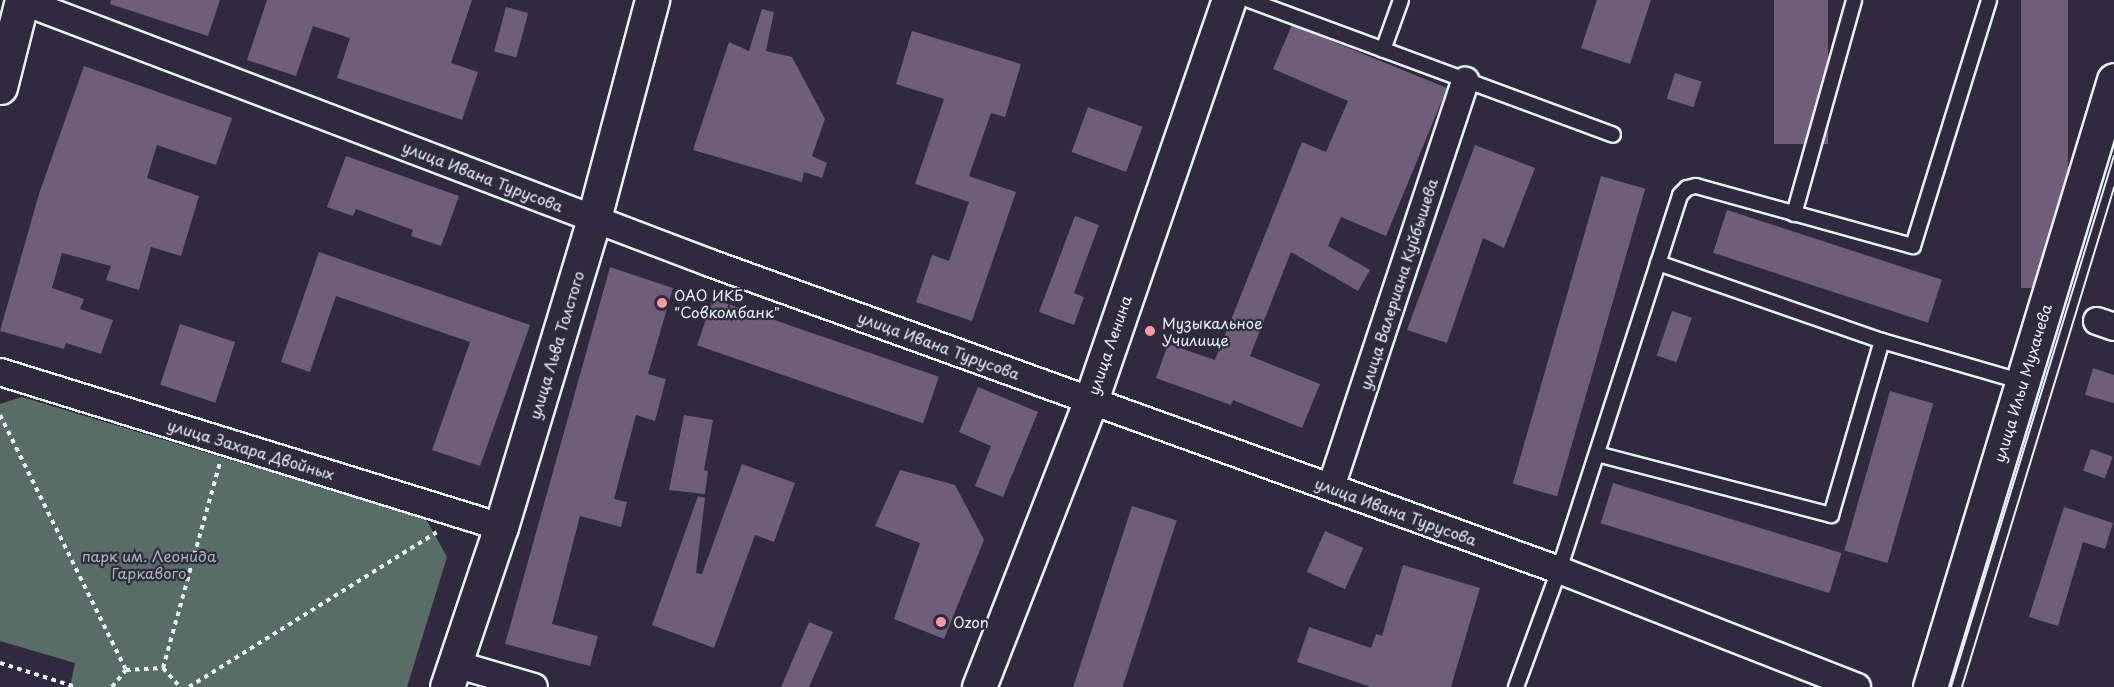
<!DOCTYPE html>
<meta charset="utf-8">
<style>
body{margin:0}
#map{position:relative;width:2114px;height:687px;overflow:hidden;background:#2f2a3d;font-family:"Playpen Sans",sans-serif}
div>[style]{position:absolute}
.green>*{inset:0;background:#596d67}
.building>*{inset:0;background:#6e5e7a;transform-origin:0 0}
.path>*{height:4px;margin-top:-2px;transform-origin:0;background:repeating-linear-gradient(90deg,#e8f1f8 0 4.5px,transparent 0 9px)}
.roads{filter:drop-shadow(2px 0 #e8f1f8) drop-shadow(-2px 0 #e8f1f8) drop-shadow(0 2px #e8f1f8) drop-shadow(0 -2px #e8f1f8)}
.lane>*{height:14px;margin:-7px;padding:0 7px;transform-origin:7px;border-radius:7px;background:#2f2a3d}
.street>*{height:26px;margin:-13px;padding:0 13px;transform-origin:13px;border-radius:13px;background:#2f2a3d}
.secondary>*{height:33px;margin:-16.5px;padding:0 16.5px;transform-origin:16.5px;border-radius:16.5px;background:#2f2a3d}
.tram>*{height:1.5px;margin:-0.75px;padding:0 0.75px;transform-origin:0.75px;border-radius:0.75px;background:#e8f1f8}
.dots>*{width:16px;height:16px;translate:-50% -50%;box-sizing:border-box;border:3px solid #2f2a3d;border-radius:50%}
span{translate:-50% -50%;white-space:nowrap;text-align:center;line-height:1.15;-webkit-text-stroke:4.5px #2f2a3d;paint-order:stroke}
.street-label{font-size:15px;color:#e8f1f8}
.poi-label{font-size:15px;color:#e8f1f8}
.left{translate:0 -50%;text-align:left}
.park-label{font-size:15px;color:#a8b6b7}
</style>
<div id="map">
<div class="green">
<i style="clip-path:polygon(22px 397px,426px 519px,447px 557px,407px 687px,70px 687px,75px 663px,0 641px,0 404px)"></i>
</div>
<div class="building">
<i style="clip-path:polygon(111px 0,220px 0,208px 36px,110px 4px)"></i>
<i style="clip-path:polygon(267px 0,472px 0,451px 63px,478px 72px,462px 120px,337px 78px,350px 38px,313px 26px,296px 76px,247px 60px)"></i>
<i style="clip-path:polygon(1597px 0,1651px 0,1630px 64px,1581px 48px)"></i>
<i style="left:1774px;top:0;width:54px;height:144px"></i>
<i style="left:2021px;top:0;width:47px;height:288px"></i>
<i style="left:506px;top:7px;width:23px;height:46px;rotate:15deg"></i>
<i style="clip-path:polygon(762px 9px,774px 12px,766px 51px,792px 57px,825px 119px,812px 156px,827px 163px,822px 178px,804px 172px,802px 182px,693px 150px,729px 42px,749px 51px)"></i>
<i style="clip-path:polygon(1292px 25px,1447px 88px,1386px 236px,1341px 217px,1328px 246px,1370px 270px,1358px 291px,1291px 252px,1250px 356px,1320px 384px,1302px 428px,1233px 400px,1231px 405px,1156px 378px,1168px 344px,1215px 360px,1302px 142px,1326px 152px,1348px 101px,1273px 69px)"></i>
<i style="clip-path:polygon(912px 31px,1021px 64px,1005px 117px,991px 113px,969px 176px,1016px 192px,972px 321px,916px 302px,932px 255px,949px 261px,969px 202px,915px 184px,944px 99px,896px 84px)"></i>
<i style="clip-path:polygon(84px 66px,232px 118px,216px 165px,157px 145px,147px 178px,199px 196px,181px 256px,151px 247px,139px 290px,106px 280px,111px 266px,62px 253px,52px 288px,84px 299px,80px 309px,113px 320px,101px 354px,66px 343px,64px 349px,0 331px,39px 194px)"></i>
<i style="left:1675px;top:73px;width:28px;height:27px;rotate:18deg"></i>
<i style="left:1088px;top:107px;width:58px;height:48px;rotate:20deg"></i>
<i style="clip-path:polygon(1475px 145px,1535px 168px,1504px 248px,1483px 238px,1447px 343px,1407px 330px)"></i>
<i style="clip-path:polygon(346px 156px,459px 196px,441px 246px,411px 236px,413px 230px,356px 209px,353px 216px,327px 207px)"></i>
<i style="left:1601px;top:176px;width:46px;height:320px;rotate:16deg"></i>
<i style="left:1727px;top:210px;width:226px;height:45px;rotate:18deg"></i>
<i style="clip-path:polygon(1075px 216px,1099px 225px,1074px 293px,1084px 297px,1074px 325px,1039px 312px)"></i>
<i style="clip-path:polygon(319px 252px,530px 325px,480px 466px,432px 450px,470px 342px,336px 296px,310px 372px,281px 362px)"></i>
<i style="clip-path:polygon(610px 267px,673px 288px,648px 374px,666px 379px,655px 421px,636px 415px,614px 499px,627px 502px,621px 527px,580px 516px,552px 624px,598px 636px,590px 666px,505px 644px)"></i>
<i style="left:713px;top:299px;width:239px;height:49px;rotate:19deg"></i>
<i style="left:1672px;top:311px;width:21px;height:47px;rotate:19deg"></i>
<i style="left:180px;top:324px;width:58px;height:64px;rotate:18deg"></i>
<i style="clip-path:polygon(2093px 368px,2114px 375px,2114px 403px,2085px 395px)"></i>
<i style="clip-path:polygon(978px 387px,1038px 412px,1003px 497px,975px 486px,991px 446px,959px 432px)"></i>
<i style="left:1890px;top:391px;width:45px;height:166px;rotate:16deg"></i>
<i style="clip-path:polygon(684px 415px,713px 420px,704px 470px,708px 471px,705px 494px,669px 490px)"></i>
<i style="left:2091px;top:449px;width:23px;height:23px;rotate:20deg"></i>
<i style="clip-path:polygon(742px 464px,795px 483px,774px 542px,755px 535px,714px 648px,652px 625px,698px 496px,705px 498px,696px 573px,702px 574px)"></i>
<i style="clip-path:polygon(900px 470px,955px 485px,984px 540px,944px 639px,894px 619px,920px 543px,875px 526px)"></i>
<i style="left:1613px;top:483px;width:239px;height:42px;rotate:17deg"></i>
<i style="left:1132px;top:506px;width:47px;height:193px;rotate:18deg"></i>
<i style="clip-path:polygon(2064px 507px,2113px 523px,2105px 549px,2083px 542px,2058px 626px,2029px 617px)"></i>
<i style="left:1325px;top:531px;width:42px;height:45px;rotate:24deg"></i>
<i style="clip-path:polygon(1403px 565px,1480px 588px,1451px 687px,1371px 687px,1297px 662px,1309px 627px,1371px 648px,1376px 634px,1382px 636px)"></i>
<i style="clip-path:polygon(809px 622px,833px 632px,809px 687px,781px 687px)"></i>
</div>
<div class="path">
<i style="left:0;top:415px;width:284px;rotate:63.7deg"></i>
<i style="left:0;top:663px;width:80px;rotate:17.5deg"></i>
<i style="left:163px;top:668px;width:213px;rotate:-74.5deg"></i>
<i style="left:112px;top:687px;width:22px;rotate:-51deg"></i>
<i style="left:126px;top:670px;width:37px;rotate:-3deg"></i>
<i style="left:163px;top:668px;width:25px;rotate:48deg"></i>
<i style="left:189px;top:687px;width:292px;rotate:-32deg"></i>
</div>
<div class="roads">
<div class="lane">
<i style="left:1249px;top:0;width:388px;rotate:20.3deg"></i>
<i style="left:1383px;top:50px;width:53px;rotate:-70.2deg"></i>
<i style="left:1794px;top:214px;width:222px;rotate:-74.3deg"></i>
<i style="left:1658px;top:263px;width:237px;rotate:19.2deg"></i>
<i style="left:1882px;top:341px;width:147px;rotate:16.2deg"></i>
<i style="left:1597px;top:454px;width:242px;rotate:14.6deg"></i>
<i style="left:1831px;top:515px;width:181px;rotate:-73.7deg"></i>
<i style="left:1516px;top:687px;width:125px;rotate:-69.8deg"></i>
<i style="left:1559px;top:570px;width:394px;rotate:-72.1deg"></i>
<i style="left:1680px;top:195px;width:10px;rotate:-45deg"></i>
<i style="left:1687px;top:188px;width:9px;rotate:-13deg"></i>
<i style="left:1696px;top:186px;width:225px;rotate:15.5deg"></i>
<i style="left:1913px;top:246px;width:257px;rotate:-72.8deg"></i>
</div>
<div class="street">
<i style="left:22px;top:1px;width:736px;rotate:20.85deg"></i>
<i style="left:710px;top:263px;width:903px;rotate:19.88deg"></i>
<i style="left:1559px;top:570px;width:320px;rotate:21.4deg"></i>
<i style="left:2097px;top:321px;width:18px;rotate:19deg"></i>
<i style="left:0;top:372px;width:524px;rotate:17.19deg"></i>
<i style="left:1331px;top:487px;width:428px;rotate:-71.7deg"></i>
<i style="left:455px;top:664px;width:82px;rotate:16.2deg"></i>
</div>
<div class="secondary">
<i style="left:0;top:87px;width:90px;rotate:-75.8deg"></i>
<i style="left:447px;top:687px;width:169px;rotate:-71.4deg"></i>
<i style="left:501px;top:527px;width:323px;rotate:-73.2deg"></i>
<i style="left:594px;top:218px;width:226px;rotate:-75.1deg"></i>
<i style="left:979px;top:687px;width:308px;rotate:-68.7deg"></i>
<i style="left:1091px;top:400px;width:423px;rotate:-71deg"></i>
<i style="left:1930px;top:687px;width:634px;rotate:-73.14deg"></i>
</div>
</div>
<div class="tram">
<i style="left:1951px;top:687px;width:555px;rotate:-72.94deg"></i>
<i style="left:1962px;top:687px;width:522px;rotate:-73.06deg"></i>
</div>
<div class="dots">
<i style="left:662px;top:303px;background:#ff9aa2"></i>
<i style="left:1150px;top:331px;background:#ff9aa2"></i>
<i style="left:941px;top:622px;background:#ff9aa2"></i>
</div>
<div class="street-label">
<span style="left:483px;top:176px;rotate:21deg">улица Ивана Турусова</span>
<span style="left:1398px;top:284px;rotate:-72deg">улица Валериана Куйбышева</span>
<span style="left:556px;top:345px;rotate:-73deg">улица Льва Толстого</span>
<span style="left:939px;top:345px;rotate:20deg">улица Ивана Турусова</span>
<span style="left:1109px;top:345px;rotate:-71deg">улица Ленина</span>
<span style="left:2022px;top:383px;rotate:-73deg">улица Ильи Мухачева</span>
<span style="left:251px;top:449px;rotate:17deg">улица Захара Двойных</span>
<span style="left:1396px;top:511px;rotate:20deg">улица Ивана Турусова</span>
</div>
<div class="poi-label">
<span class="left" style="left:674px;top:303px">ОАО ИКБ<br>"Совкомбанк"</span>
<span class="left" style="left:1162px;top:331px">Музыкальное<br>Училище</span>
<span class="left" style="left:953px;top:622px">Ozon</span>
</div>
<div class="park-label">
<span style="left:149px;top:564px">парк им. Леонида<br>Гаркавого</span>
</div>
</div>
